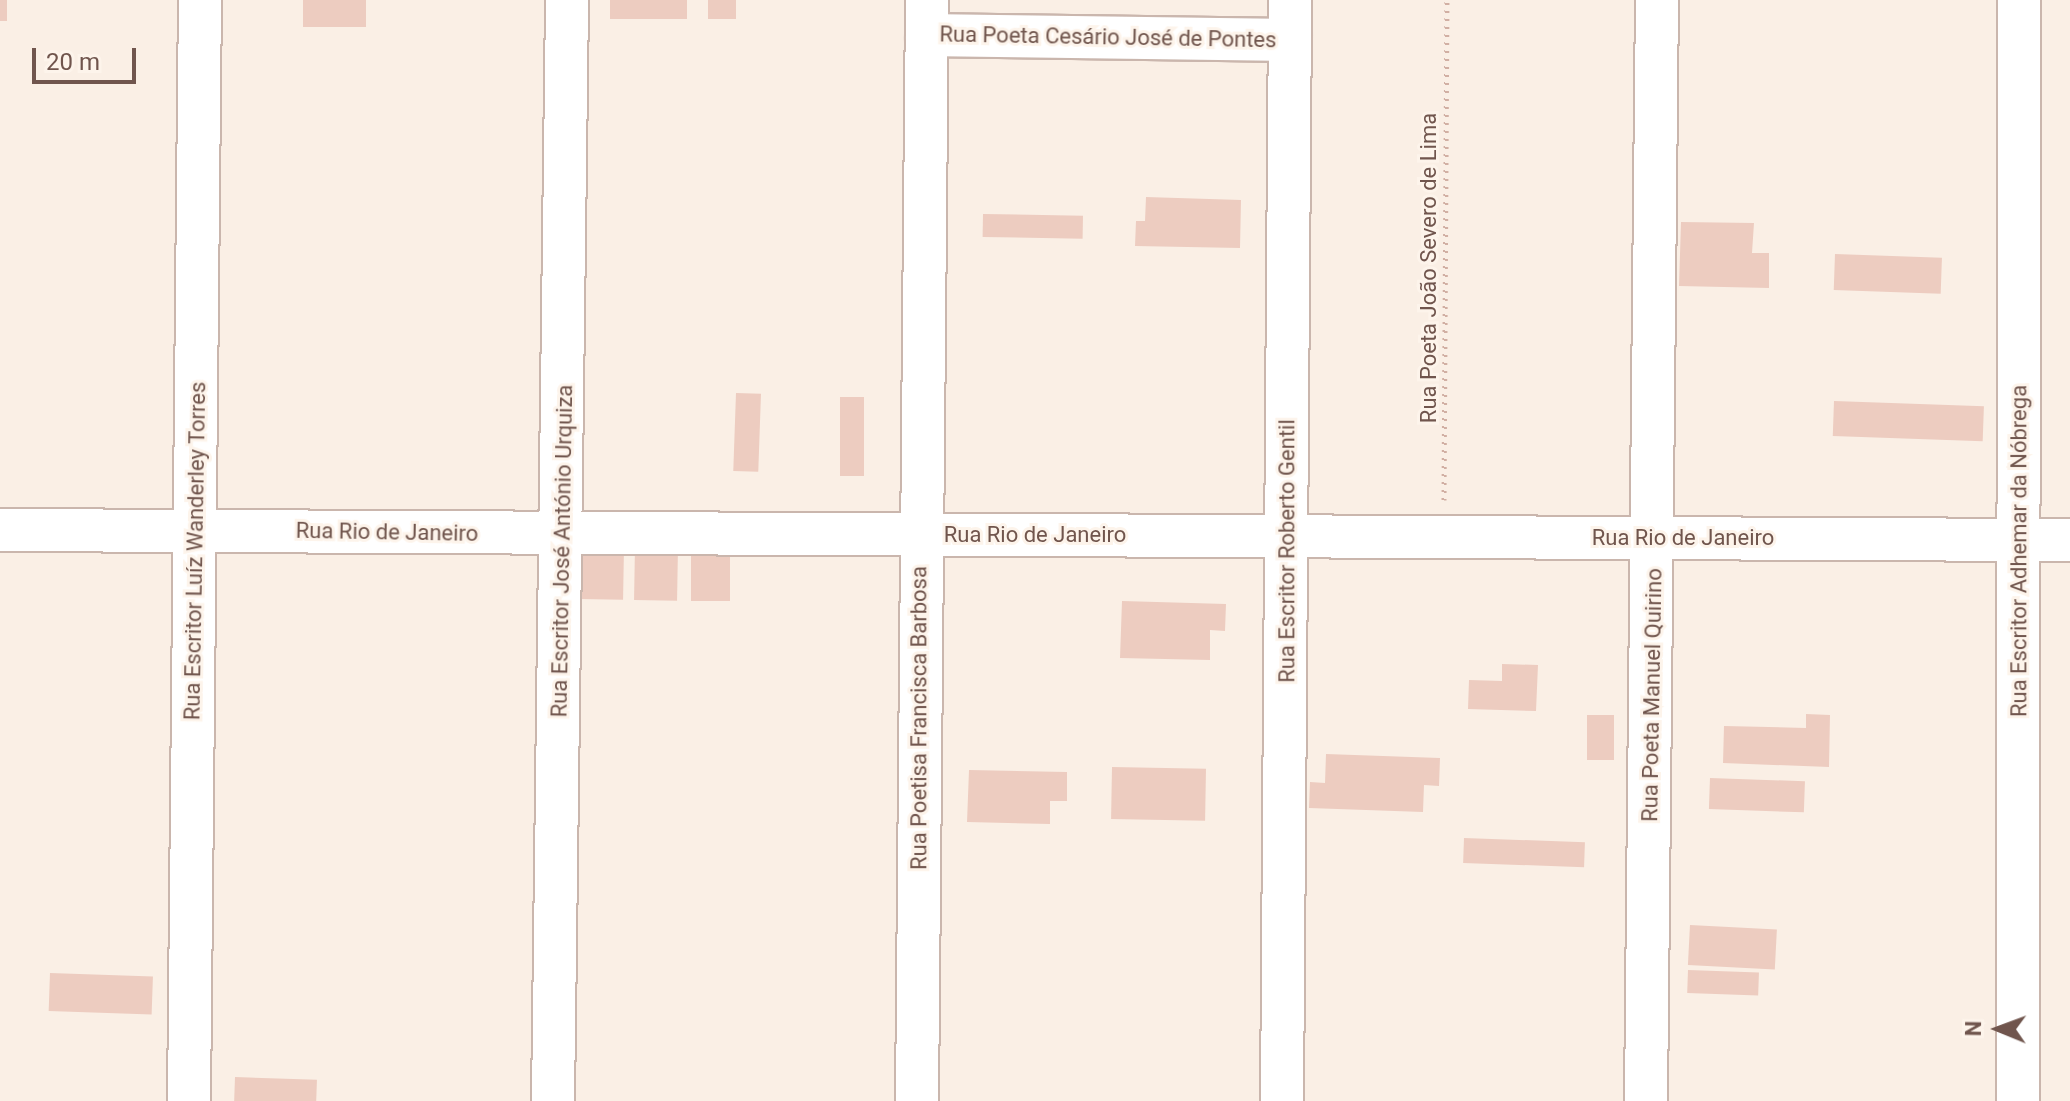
<!DOCTYPE html>
<meta charset="utf-8">
<style>
body{margin:0}
#map{position:relative;width:2070px;height:1101px;overflow:hidden;background:#faefe5;font-family:Roboto,sans-serif}
div>[style]{position:absolute}
.building>*{inset:0;background:#edccc0;transform-origin:0 0}
.path>*{height:5px;margin-top:-2.5px;transform-origin:0;background:repeating-linear-gradient(90deg,#d1afa3 0 2px,transparent 0 8px)}
.roads{filter:drop-shadow(2px 0 #cab6ad) drop-shadow(-2px 0 #cab6ad) drop-shadow(0 2px #cab6ad) drop-shadow(0 -2px #cab6ad)}
.minor>*{height:42px;margin:-21px;padding:0 21px;transform-origin:21px;border-radius:21px;background:#fff}
span{translate:-50% -50%;white-space:nowrap;text-align:center;line-height:1.15;-webkit-text-stroke:6px #fdf4eb;paint-order:stroke}
.street-label{font-size:22px;color:#70554d}
.north{position:absolute;left:1958px;top:989px;width:80px;height:80px;-webkit-text-stroke:6px #fdf4eb;paint-order:stroke;rotate:271deg;font-size:22px;font-weight:700;line-height:32px;text-align:center;color:#70554d}
.north::after{content:'';display:block;margin:auto;width:28px;height:36px;background:#70554d;clip-path:polygon(50% 0,100% 100%,50% 72%,0 100%)}
.scale{position:absolute;left:32px;top:48px;width:104px;height:36px;box-sizing:border-box;border:4px solid #70554d;border-top:0;padding-left:10px;font-size:24px;line-height:28px;white-space:nowrap;color:#70554d;-webkit-text-stroke:6px #fdf4eb;paint-order:stroke}
</style>
<div id="map">
<div class="building">
<i style="left:0;top:0;width:7px;height:21px"></i>
<i style="left:303px;top:0;width:63px;height:27px"></i>
<i style="left:610px;top:0;width:77px;height:19px"></i>
<i style="left:708px;top:0;width:28px;height:19px"></i>
<i style="clip-path:polygon(1146px 197px,1241px 200px,1240px 248px,1135px 246px,1136px 221px,1145px 221px)"></i>
<i style="left:983px;top:214px;width:100px;height:23px;rotate:1deg"></i>
<i style="clip-path:polygon(1681px 222px,1754px 223px,1752px 253px,1769px 253px,1769px 288px,1679px 286px)"></i>
<i style="left:1835px;top:254px;width:107px;height:36px;rotate:2deg"></i>
<i style="left:736px;top:393px;width:25px;height:78px;rotate:2deg"></i>
<i style="left:840px;top:397px;width:24px;height:79px"></i>
<i style="left:1834px;top:401px;width:150px;height:35px;rotate:2deg"></i>
<i style="left:580px;top:546px;width:44px;height:53px;rotate:1deg"></i>
<i style="left:635px;top:546px;width:43px;height:54px;rotate:1deg"></i>
<i style="left:691px;top:548px;width:39px;height:53px"></i>
<i style="clip-path:polygon(1122px 601px,1226px 604px,1225px 631px,1210px 630px,1210px 660px,1120px 658px)"></i>
<i style="clip-path:polygon(1502px 664px,1538px 665px,1536px 711px,1468px 709px,1469px 680px,1502px 681px)"></i>
<i style="clip-path:polygon(1806px 714px,1830px 715px,1829px 767px,1723px 763px,1724px 726px,1806px 728px)"></i>
<i style="left:1587px;top:715px;width:27px;height:45px"></i>
<i style="clip-path:polygon(1326px 754px,1440px 758px,1439px 786px,1424px 785px,1423px 812px,1309px 808px,1310px 782px,1325px 783px)"></i>
<i style="left:1112px;top:767px;width:94px;height:52px;rotate:1deg"></i>
<i style="clip-path:polygon(969px 770px,1067px 772px,1067px 801px,1050px 801px,1050px 824px,967px 822px)"></i>
<i style="left:1710px;top:778px;width:95px;height:31px;rotate:2deg"></i>
<i style="left:1464px;top:838px;width:121px;height:25px;rotate:2deg"></i>
<i style="left:1690px;top:925px;width:87px;height:40px;rotate:3deg"></i>
<i style="left:1688px;top:970px;width:71px;height:23px;rotate:2deg"></i>
<i style="left:50px;top:973px;width:103px;height:38px;rotate:2deg"></i>
<i style="left:235px;top:1077px;width:82px;height:24px;rotate:2deg"></i>
</div>
<div class="path">
<i style="left:1444px;top:500px;width:500px;rotate:-89.66deg"></i>
</div>
<div class="roads">
<div class="minor">
<i style="left:927px;top:35px;width:363px;rotate:0.8deg"></i>
<i style="left:0;top:530px;width:2070px;rotate:0.28deg"></i>
<i style="left:189px;top:1101px;width:1101px;rotate:-89.43deg"></i>
<i style="left:553px;top:1101px;width:1101px;rotate:-89.27deg"></i>
<i style="left:917px;top:1101px;width:1101px;rotate:-89.48deg"></i>
<i style="left:1282px;top:1101px;width:1101px;rotate:-89.58deg"></i>
<i style="left:1646px;top:1101px;width:1101px;rotate:-89.43deg"></i>
<i style="left:2018px;top:1101px;width:1101px;rotate:-89.95deg"></i>
</div>
</div>
<div class="street-label">
<span style="left:1108px;top:37px;rotate:1deg">Rua Poeta Cesário José de Pontes</span>
<span style="left:1429px;top:268px;rotate:-90deg">Rua Poeta João Severo de Lima</span>
<span style="left:387px;top:532px;rotate:1deg">Rua Rio de Janeiro</span>
<span style="left:1035px;top:535px">Rua Rio de Janeiro</span>
<span style="left:1683px;top:538px">Rua Rio de Janeiro</span>
<span style="left:195px;top:551px;rotate:-89deg">Rua Escritor Luíz Wanderley Torres</span>
<span style="left:562px;top:551px;rotate:-89deg">Rua Escritor José António Urquiza</span>
<span style="left:1287px;top:551px;rotate:-90deg">Rua Escritor Roberto Gentil</span>
<span style="left:2019px;top:551px;rotate:-90deg">Rua Escritor Adhemar da Nóbrega</span>
<span style="left:1652px;top:695px;rotate:-89deg">Rua Poeta Manuel Quirino</span>
<span style="left:919px;top:718px;rotate:-90deg">Rua Poetisa Francisca Barbosa</span>
</div>
<div class="north">N</div>
<div class="scale">20 m</div>
</div>
